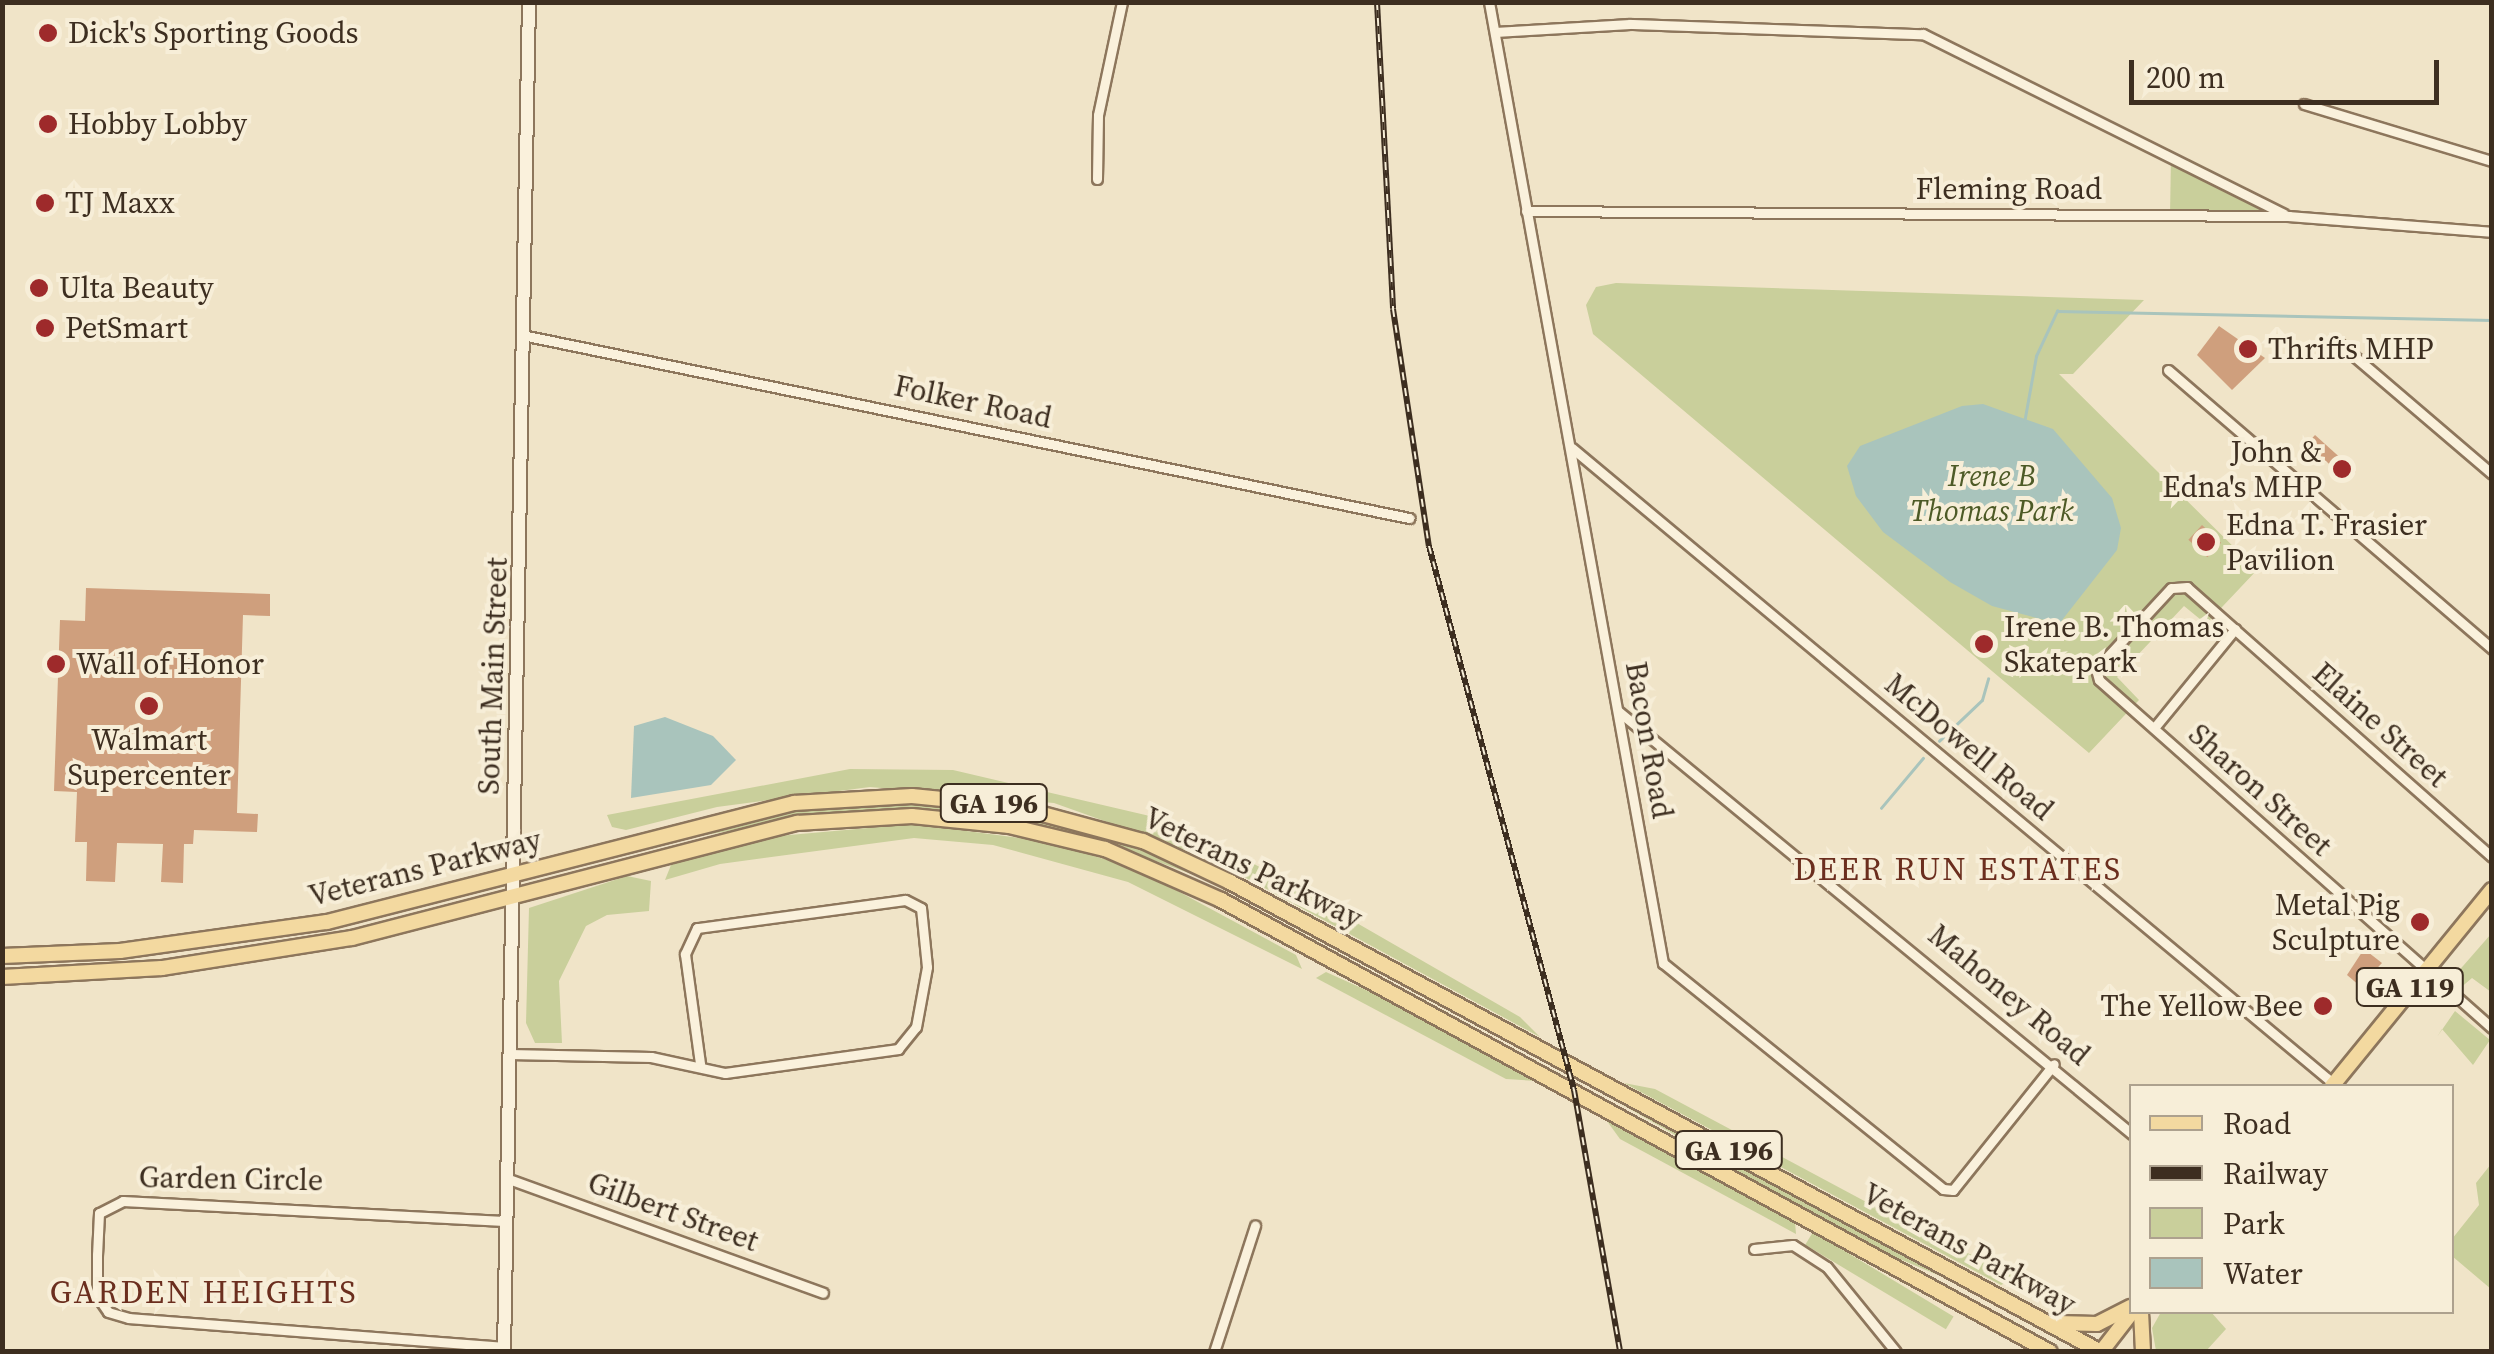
<!DOCTYPE html>
<style>
body{margin:0}
#map{position:relative;width:2494px;height:1354px;overflow:hidden;background:#f0e4c8;font-family:"Source Serif 4",serif}
div>[style]{position:absolute}
.green>*{inset:0;background:#c9cf9b;transform-origin:0 0}
.water>*{inset:0;background:#a9c4bc}
.stream>*{height:2.5px;margin:-1.25px;padding:0 1.25px;transform-origin:1.25px;border-radius:1.25px;background:#a9c4bc}
.building>*{inset:0;background:#cf9f7d;transform-origin:0 0}
.roads{filter:drop-shadow(2px 0 #8d765c) drop-shadow(-2px 0 #8d765c) drop-shadow(0 2px #8d765c) drop-shadow(0 -2px #8d765c)}
.street>*{height:9px;margin:-4.5px;padding:0 4.5px;transform-origin:4.5px;border-radius:4.5px;background:#faf1dc}
.secondary>*{height:12px;margin:-6px;padding:0 6px;transform-origin:6px;border-radius:6px;background:#faf1dc}
.primary>*{height:14px;margin:-7px;padding:0 7px;transform-origin:7px;border-radius:7px;background:#f3d9a0}
.rail>*{height:6px;margin-top:-3px;transform-origin:0;background:repeating-linear-gradient(90deg,#f7eed8 0 8px,#3d2e20 0 16px);box-sizing:border-box;border-block:2px solid #3d2e20}
.dots>*{width:28px;height:28px;translate:-50% -50%;box-sizing:border-box;border:5px solid #f7eed8;border-radius:50%}
span{translate:-50% -50%;white-space:nowrap;text-align:center;line-height:1.15;-webkit-text-stroke:8px #f7eed8;paint-order:stroke}
.shield-label span{padding:2px 8px;background:#f7eed8;border:2px solid;border-radius:8px;-webkit-text-stroke-width:0}
.shield-label{font-size:28px;color:#3d2e20;font-weight:700}
.poi-label{font-size:30px;color:#3d2e20}
.left{translate:0 -50%;text-align:left}
.right{translate:-100% -50%;text-align:right}
.street-label{font-size:30px;color:#3d2e20}
.park-label{font-size:30px;color:#4d5a26;font-style:italic}
.neighbourhood-label{font-size:32px;color:#6b2e1e;letter-spacing:2.5px}
.frame{position:absolute;inset:0;border:5px solid #3d2e20;pointer-events:none}
.legend{position:absolute;left:2129px;top:1084px;width:325px;height:230px;box-sizing:border-box;background:#f7eed8;border:2px solid #ada18e;margin:0;padding:12px 18px;list-style:none;font-size:30px;color:#3d2e20}
.legend li{display:flex;align-items:center;gap:20px;height:50px}
.legend b{width:50px;border:2px solid #ada18e}
.scale{position:absolute;left:2129px;top:60px;width:310px;height:45px;box-sizing:border-box;border:5px solid #3d2e20;border-top:0;padding-left:12px;font-size:30px;line-height:35px;white-space:nowrap;color:#3d2e20;-webkit-text-stroke:8px #f7eed8;paint-order:stroke}
</style>
<div id="map">
<div class="green">
<i style="clip-path:polygon(2171px 157px,2273px 209px,2271px 216px,2170px 215px)"></i>
<i style="clip-path:polygon(1616px 283px,2144px 300px,2073px 374px,2059px 374px,2257px 570px,2206px 624px,2184px 606px,2117px 677px,2139px 700px,2089px 753px,1593px 334px,1586px 305px,1596px 287px)"></i>
<i style="clip-path:polygon(850px 769px,953px 770px,1154px 817px,1223px 846px,1520px 1017px,1540px 1037px,1211px 859px,1054px 803px,870px 787px,717px 807px,626px 830px,612px 827px,607px 815px)"></i>
<i style="clip-path:polygon(897px 801px,1013px 812px,1148px 849px,1227px 887px,1085px 835px,966px 812px,842px 811px,677px 840px,787px 810px)"></i>
<i style="clip-path:polygon(913px 824px,1043px 841px,1135px 868px,1296px 955px,1302px 969px,1128px 882px,993px 845px,914px 838px,720px 864px,665px 880px,671px 865px,767px 837px)"></i>
<i style="clip-path:polygon(627px 876px,651px 881px,649px 911px,607px 915px,586px 926px,559px 981px,562px 1043px,535px 1043px,526px 1023px,529px 908px)"></i>
<i style="clip-path:polygon(2491px 934px,2491px 992px,2472px 978px,2459px 989px,2456px 974px)"></i>
<i style="clip-path:polygon(1326px 972px,1399px 1005px,1537px 1081px,1506px 1079px,1316px 978px)"></i>
<i style="clip-path:polygon(2455px 1011px,2490px 1040px,2473px 1065px,2442px 1029px,2437px 1037px)"></i>
<i style="clip-path:polygon(1581px 1081px,1947px 1274px,1945px 1278px,1871px 1247px)"></i>
<i style="clip-path:polygon(1624px 1083px,1655px 1089px,1941px 1242px,2015px 1273px,2013px 1279px,2001px 1285px)"></i>
<i style="clip-path:polygon(1604px 1117px,1795px 1222px,1796px 1234px,1620px 1139px)"></i>
<i style="clip-path:polygon(2491px 1164px,2491px 1289px,2452px 1256px,2452px 1239px,2479px 1205px,2476px 1183px)"></i>
<i style="left:1813px;top:1232px;width:164px;height:15px;rotate:31deg"></i>
<i style="clip-path:polygon(2161px 1312px,2211px 1312px,2226px 1329px,2206px 1351px,2156px 1351px,2152px 1328px)"></i>
</div>
<div class="water">
<i style="clip-path:polygon(1962px 406px,1983px 404px,2053px 429px,2112px 498px,2121px 528px,2117px 550px,2059px 624px,1992px 606px,1950px 582px,1883px 532px,1856px 496px,1847px 466px,1860px 446px)"></i>
<i style="clip-path:polygon(665px 717px,713px 736px,736px 760px,711px 785px,631px 798px,634px 726px)"></i>
</div>
<div class="stream">
<i style="left:2024px;top:423px;width:68px;rotate:-79.8deg"></i>
<i style="left:2036px;top:356px;width:50px;rotate:-65deg"></i>
<i style="left:2057px;top:311px;width:435px;rotate:1.2deg"></i>
<i style="left:1939px;top:741px;width:59px;rotate:-43.6deg"></i>
<i style="left:1982px;top:700px;width:22px;rotate:-74deg"></i>
<i style="left:1881px;top:808px;width:65px;rotate:-50deg"></i>
</div>
<div class="building">
<i style="clip-path:polygon(2219px 326px,2265px 358px,2232px 390px,2197px 355px)"></i>
<i style="left:2315px;top:435px;width:55px;height:12px;rotate:42deg"></i>
<i style="left:2202px;top:525px;width:26px;height:20px;rotate:43deg"></i>
<i style="clip-path:polygon(86px 588px,270px 594px,270px 616px,243px 615px,237px 813px,258px 814px,257px 832px,194px 830px,193px 844px,184px 844px,183px 883px,161px 882px,163px 844px,117px 843px,115px 882px,86px 881px,87px 842px,75px 842px,77px 792px,54px 791px,60px 620px,85px 621px)"></i>
<i style="clip-path:polygon(2364px 949px,2382px 963px,2360px 986px,2347px 975px)"></i>
</div>
<div class="roads">
<div class="street">
<i style="left:1489px;top:2px;width:977px;rotate:79.74deg"></i>
<i style="left:1663px;top:963px;width:360px;rotate:38.9deg"></i>
<i style="left:1943px;top:1189px;width:10px;rotate:6deg"></i>
<i style="left:1953px;top:1190px;width:161px;rotate:-51.3deg"></i>
<i style="left:1495px;top:32px;width:135px;rotate:-3.4deg"></i>
<i style="left:1630px;top:24px;width:293px;rotate:2deg"></i>
<i style="left:1923px;top:34px;width:403px;rotate:26.5deg"></i>
<i style="left:2304px;top:104px;width:196px;rotate:16.9deg"></i>
<i style="left:1097px;top:179px;width:64px;rotate:-89.1deg"></i>
<i style="left:1098px;top:115px;width:116px;rotate:-78deg"></i>
<i style="left:1526px;top:211px;width:763px;rotate:0.38deg"></i>
<i style="left:2289px;top:216px;width:204px;rotate:4.5deg"></i>
<i style="left:527px;top:336px;width:901px;rotate:11.66deg"></i>
<i style="left:2340px;top:344px;width:200px;rotate:40.5deg"></i>
<i style="left:2168px;top:370px;width:428px;rotate:40.7deg"></i>
<i style="left:1572px;top:448px;width:993px;rotate:39.85deg"></i>
<i style="left:1618px;top:711px;width:666px;rotate:39.45deg"></i>
<i style="left:2154px;top:728px;width:128px;rotate:-50.7deg"></i>
<i style="left:2492px;top:857px;width:407px;rotate:-138.5deg"></i>
<i style="left:2187px;top:587px;width:16px;rotate:176deg"></i>
<i style="left:2171px;top:588px;width:110px;rotate:132.8deg"></i>
<i style="left:2096px;top:669px;width:11px;rotate:75deg"></i>
<i style="left:2099px;top:680px;width:525px;rotate:41.52deg"></i>
<i style="left:509px;top:1054px;width:142px;rotate:1.2deg"></i>
<i style="left:651px;top:1057px;width:76px;rotate:12.2deg"></i>
<i style="left:725px;top:1073px;width:175px;rotate:-7.9deg"></i>
<i style="left:898px;top:1049px;width:28px;rotate:-51deg"></i>
<i style="left:916px;top:1027px;width:61px;rotate:-79.6deg"></i>
<i style="left:927px;top:967px;width:59px;rotate:-95.8deg"></i>
<i style="left:921px;top:908px;width:18px;rotate:-153deg"></i>
<i style="left:905px;top:900px;width:210px;rotate:172.3deg"></i>
<i style="left:697px;top:928px;width:29px;rotate:115deg"></i>
<i style="left:685px;top:954px;width:111px;rotate:82.2deg"></i>
<i style="left:506px;top:1178px;width:337px;rotate:19.9deg"></i>
<i style="left:504px;top:1221px;width:382px;rotate:-177deg"></i>
<i style="left:123px;top:1201px;width:27px;rotate:153deg"></i>
<i style="left:99px;top:1213px;width:42px;rotate:92.7deg"></i>
<i style="left:97px;top:1255px;width:41px;rotate:90deg"></i>
<i style="left:97px;top:1296px;width:19px;rotate:55deg"></i>
<i style="left:108px;top:1312px;width:22px;rotate:16deg"></i>
<i style="left:129px;top:1318px;width:376px;rotate:4.4deg"></i>
<i style="left:1754px;top:1249px;width:39px;rotate:-6deg"></i>
<i style="left:1793px;top:1245px;width:40px;rotate:32.9deg"></i>
<i style="left:1827px;top:1267px;width:109px;rotate:50.9deg"></i>
<i style="left:1214px;top:1352px;width:133px;rotate:-72deg"></i>
</div>
<div class="secondary">
<i style="left:504px;top:1352px;width:1350px;rotate:-88.94deg"></i>
</div>
<div class="primary">
<i style="left:2px;top:956px;width:118px;rotate:-2.4deg"></i>
<i style="left:120px;top:951px;width:209px;rotate:-8deg"></i>
<i style="left:327px;top:922px;width:482px;rotate:-14.3deg"></i>
<i style="left:794px;top:803px;width:118px;rotate:-3.4deg"></i>
<i style="left:912px;top:796px;width:101px;rotate:5.7deg"></i>
<i style="left:1013px;top:806px;width:135px;rotate:15.1deg"></i>
<i style="left:1143px;top:841px;width:96px;rotate:25.2deg"></i>
<i style="left:1230px;top:882px;width:990px;rotate:28.35deg"></i>
<i style="left:2101px;top:1352px;width:51px;rotate:-52.2deg"></i>
<i style="left:2px;top:977px;width:160px;rotate:-3.2deg"></i>
<i style="left:162px;top:968px;width:192px;rotate:-9deg"></i>
<i style="left:352px;top:938px;width:460px;rotate:-14.5deg"></i>
<i style="left:797px;top:823px;width:115px;rotate:-3.5deg"></i>
<i style="left:912px;top:816px;width:98px;rotate:5.9deg"></i>
<i style="left:1009px;top:826px;width:99px;rotate:13.5deg"></i>
<i style="left:1105px;top:849px;width:127px;rotate:23.7deg"></i>
<i style="left:1221px;top:900px;width:944px;rotate:28.6deg"></i>
<i style="left:2332px;top:1086px;width:253px;rotate:-50.8deg"></i>
<i style="left:2141px;top:1312px;width:40px;rotate:87.1deg"></i>
<i style="left:2057px;top:1323px;width:40px;rotate:1.4deg"></i>
<i style="left:2097px;top:1324px;width:38px;rotate:-27deg"></i>
</div>
</div>
<div class="rail">
<i style="left:1377px;top:2px;width:307px;rotate:87deg"></i>
<i style="left:1393px;top:309px;width:240px;rotate:81.4deg"></i>
<i style="left:1429px;top:546px;width:563px;rotate:75.08deg"></i>
<i style="left:1574px;top:1090px;width:266px;rotate:80deg"></i>
</div>
<div class="dots">
<i style="left:48px;top:33px;background:#9e2a2b"></i>
<i style="left:48px;top:124px;background:#9e2a2b"></i>
<i style="left:45px;top:203px;background:#9e2a2b"></i>
<i style="left:39px;top:288px;background:#9e2a2b"></i>
<i style="left:45px;top:328px;background:#9e2a2b"></i>
<i style="left:2248px;top:349px;background:#9e2a2b"></i>
<i style="left:2342px;top:469px;background:#9e2a2b"></i>
<i style="left:2206px;top:542px;background:#9e2a2b"></i>
<i style="left:1984px;top:644px;background:#9e2a2b"></i>
<i style="left:56px;top:664px;background:#9e2a2b"></i>
<i style="left:149px;top:706px;background:#9e2a2b"></i>
<i style="left:2420px;top:922px;background:#9e2a2b"></i>
<i style="left:2323px;top:1006px;background:#9e2a2b"></i>
</div>
<div class="shield-label">
<span style="left:994px;top:803px">GA 196</span>
<span style="left:2410px;top:987px">GA 119</span>
<span style="left:1729px;top:1150px">GA 196</span>
</div>
<div class="poi-label">
<span class="left" style="left:68px;top:33px">Dick's Sporting Goods</span>
<span class="left" style="left:68px;top:124px">Hobby Lobby</span>
<span class="left" style="left:65px;top:203px">TJ Maxx</span>
<span class="left" style="left:59px;top:288px">Ulta Beauty</span>
<span class="left" style="left:65px;top:328px">PetSmart</span>
<span class="left" style="left:2268px;top:349px">Thrifts MHP</span>
<span class="right" style="left:2322px;top:469px">John &amp;<br>Edna's MHP</span>
<span class="left" style="left:2226px;top:542px">Edna T. Frasier<br>Pavilion</span>
<span class="left" style="left:2004px;top:644px">Irene B. Thomas<br>Skatepark</span>
<span class="left" style="left:76px;top:664px">Wall of Honor</span>
<span style="left:149px;top:757px">Walmart<br>Supercenter</span>
<span class="right" style="left:2400px;top:922px">Metal Pig<br>Sculpture</span>
<span class="right" style="left:2303px;top:1006px">The Yellow Bee</span>
</div>
<div class="street-label">
<span style="left:2009px;top:189px">Fleming Road</span>
<span style="left:973px;top:402px;rotate:12deg">Folker Road</span>
<span style="left:493px;top:676px;rotate:-88deg">South Main Street</span>
<span style="left:2380px;top:725px;rotate:42deg">Elaine Street</span>
<span style="left:1649px;top:740px;rotate:80deg">Bacon Road</span>
<span style="left:1969px;top:747px;rotate:40deg">McDowell Road</span>
<span style="left:2260px;top:790px;rotate:42deg">Sharon Street</span>
<span style="left:425px;top:868px;rotate:-14deg">Veterans Parkway</span>
<span style="left:1253px;top:868px;rotate:26deg">Veterans Parkway</span>
<span style="left:2009px;top:995px;rotate:40deg">Mahoney Road</span>
<span style="left:231px;top:1179px;rotate:1deg">Garden Circle</span>
<span style="left:673px;top:1212px;rotate:20deg">Gilbert Street</span>
<span style="left:1969px;top:1249px;rotate:29deg">Veterans Parkway</span>
</div>
<div class="park-label">
<span style="left:1992px;top:493px">Irene B<br>Thomas Park</span>
</div>
<div class="neighbourhood-label">
<span style="left:1958px;top:869px">DEER RUN ESTATES</span>
<span style="left:204px;top:1292px">GARDEN HEIGHTS</span>
</div>
<div class="frame"></div>
<ul class="legend">
<li><b style="height:12px;background:#f3d9a0"></b>Road</li>
<li><b style="height:12px;background:#3d2e20"></b>Railway</li>
<li><b style="height:28px;background:#c9cf9b"></b>Park</li>
<li><b style="height:28px;background:#a9c4bc"></b>Water</li>
</ul>
<div class="scale">200 m</div>
</div>
